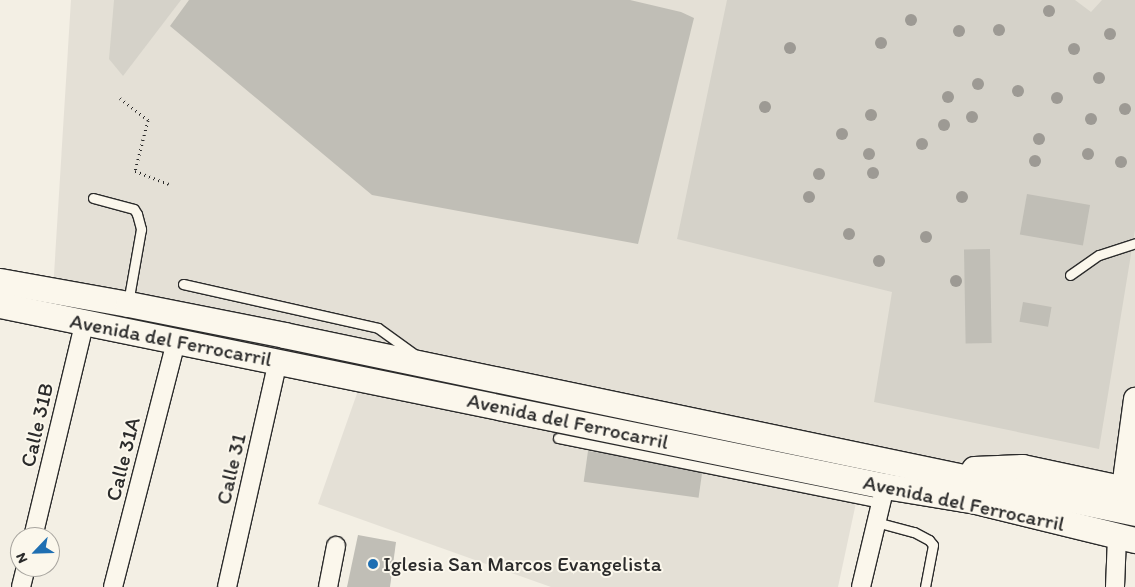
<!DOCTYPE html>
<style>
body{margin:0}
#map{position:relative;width:1135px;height:587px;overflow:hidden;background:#f3efe4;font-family:Itim,sans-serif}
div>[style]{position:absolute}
.built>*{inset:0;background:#e4e0d6}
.green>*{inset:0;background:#d5d2c9}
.building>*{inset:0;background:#c0beb6;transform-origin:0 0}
.path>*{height:3px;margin-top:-1.5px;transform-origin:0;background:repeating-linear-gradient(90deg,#2b2b2b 0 1px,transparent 0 5px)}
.roads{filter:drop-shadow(1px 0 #2b2b2b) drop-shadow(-1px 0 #2b2b2b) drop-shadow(0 1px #2b2b2b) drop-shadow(0 -1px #2b2b2b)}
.service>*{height:9px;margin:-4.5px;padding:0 4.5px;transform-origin:4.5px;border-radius:4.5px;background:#fbf7ec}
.minor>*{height:18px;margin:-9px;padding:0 9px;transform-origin:9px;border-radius:9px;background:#fbf7ec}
.tertiary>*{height:22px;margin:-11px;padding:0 11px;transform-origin:11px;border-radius:11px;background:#fbf7ec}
.secondary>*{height:25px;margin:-12.5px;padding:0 12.5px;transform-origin:12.5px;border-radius:12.5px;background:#fbf7ec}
.trees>*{width:12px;height:12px;margin:-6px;border-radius:50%;background:#9d9a94}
.dots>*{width:14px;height:14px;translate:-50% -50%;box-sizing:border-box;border:2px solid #fbf7ec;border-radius:50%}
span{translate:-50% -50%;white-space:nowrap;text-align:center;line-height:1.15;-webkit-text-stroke:4px #fbf7ec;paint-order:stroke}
.street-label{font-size:21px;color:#2b2b2b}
.poi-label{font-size:21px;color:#2b2b2b}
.left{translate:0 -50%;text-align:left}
.north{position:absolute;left:10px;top:527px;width:50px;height:50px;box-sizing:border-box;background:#fbf7ec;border:1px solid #a8a59f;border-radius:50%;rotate:246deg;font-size:14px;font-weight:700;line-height:20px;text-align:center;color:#2b2b2b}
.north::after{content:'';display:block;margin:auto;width:18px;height:22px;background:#1f6fb2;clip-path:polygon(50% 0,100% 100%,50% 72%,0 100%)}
</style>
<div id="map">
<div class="built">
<i style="clip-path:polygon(71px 0,1135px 0,1135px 399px,1123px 488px,939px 471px,53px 291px)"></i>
<i style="clip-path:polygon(360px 385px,857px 490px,857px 498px,838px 587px,551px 587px,318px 504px)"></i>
</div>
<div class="green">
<i style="clip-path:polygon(114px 0,181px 0,123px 76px,109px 59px)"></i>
<i style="clip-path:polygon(727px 0,1075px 0,1091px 12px,1102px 0,1135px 0,1135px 230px,1099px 449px,874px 402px,892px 292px,677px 239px)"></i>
</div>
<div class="building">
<i style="clip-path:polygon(189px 0,630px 0,681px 12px,694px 18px,638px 244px,372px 195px,170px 26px)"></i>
<i style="left:1027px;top:194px;width:64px;height:41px;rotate:10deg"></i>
<i style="left:990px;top:249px;width:94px;height:26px;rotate:89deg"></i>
<i style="left:1023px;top:302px;width:29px;height:20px;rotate:10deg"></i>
<i style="left:588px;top:451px;width:116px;height:31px;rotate:8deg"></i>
<i style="clip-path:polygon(358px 535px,396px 542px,390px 587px,347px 587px)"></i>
</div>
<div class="path">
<i style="left:120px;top:98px;width:36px;rotate:38deg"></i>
<i style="left:148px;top:120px;width:53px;rotate:104.3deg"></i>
<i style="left:135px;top:171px;width:36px;rotate:21deg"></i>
</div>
<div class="roads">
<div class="service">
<i style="left:93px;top:198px;width:42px;rotate:15deg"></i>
<i style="left:134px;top:209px;width:6px;rotate:59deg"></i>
<i style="left:137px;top:214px;width:16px;rotate:75deg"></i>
<i style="left:141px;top:229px;width:75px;rotate:100deg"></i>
<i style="left:1070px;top:275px;width:35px;rotate:-35deg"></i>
<i style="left:1099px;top:255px;width:38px;rotate:-18deg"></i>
<i style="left:183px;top:284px;width:200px;rotate:12.7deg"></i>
<i style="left:378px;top:328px;width:44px;rotate:35.8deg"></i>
<i style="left:558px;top:438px;width:329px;rotate:11.4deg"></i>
<i style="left:876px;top:522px;width:39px;rotate:15deg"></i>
<i style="left:914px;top:532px;width:17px;rotate:28deg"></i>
<i style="left:929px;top:540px;width:6px;rotate:51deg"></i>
<i style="left:933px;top:545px;width:43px;rotate:100.8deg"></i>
</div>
<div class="minor">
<i style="left:33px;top:537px;width:219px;rotate:-76.5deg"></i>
<i style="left:21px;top:587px;width:21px;rotate:-76deg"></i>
<i style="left:113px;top:587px;width:253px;rotate:-75.6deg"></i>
<i style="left:227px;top:587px;width:232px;rotate:-77.3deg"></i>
<i style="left:328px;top:587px;width:42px;rotate:-79deg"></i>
<i style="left:861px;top:587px;width:104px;rotate:-76.6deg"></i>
<i style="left:1115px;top:587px;width:50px;rotate:-87.7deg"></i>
</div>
<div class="tertiary">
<i style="left:1123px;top:488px;width:90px;rotate:-82.3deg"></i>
</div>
<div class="secondary">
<i style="left:0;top:281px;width:130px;rotate:10.2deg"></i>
<i style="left:128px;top:304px;width:159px;rotate:11.2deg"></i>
<i style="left:284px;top:335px;width:869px;rotate:11.81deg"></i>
<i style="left:0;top:305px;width:903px;rotate:11.56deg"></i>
<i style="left:885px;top:486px;width:92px;rotate:9.4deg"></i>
<i style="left:976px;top:501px;width:164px;rotate:13.8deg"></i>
<i style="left:974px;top:469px;width:48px;rotate:-2.4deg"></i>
<i style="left:1022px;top:467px;width:116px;rotate:12deg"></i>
</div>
</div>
<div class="trees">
<i style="left:1049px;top:11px"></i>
<i style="left:911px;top:20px"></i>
<i style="left:999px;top:30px"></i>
<i style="left:959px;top:31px"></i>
<i style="left:1110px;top:34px"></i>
<i style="left:881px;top:43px"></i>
<i style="left:790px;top:48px"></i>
<i style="left:1074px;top:49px"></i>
<i style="left:1099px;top:78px"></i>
<i style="left:978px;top:84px"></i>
<i style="left:1018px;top:91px"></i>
<i style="left:948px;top:97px"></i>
<i style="left:1057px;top:98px"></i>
<i style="left:765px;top:107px"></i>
<i style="left:1125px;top:109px"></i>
<i style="left:871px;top:115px"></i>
<i style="left:972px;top:117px"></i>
<i style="left:1091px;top:119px"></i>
<i style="left:944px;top:125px"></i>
<i style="left:842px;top:134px"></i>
<i style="left:1039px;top:139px"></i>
<i style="left:922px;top:144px"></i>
<i style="left:869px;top:154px"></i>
<i style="left:1088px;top:154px"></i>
<i style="left:1035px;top:161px"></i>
<i style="left:1121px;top:162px"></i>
<i style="left:873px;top:173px"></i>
<i style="left:819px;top:174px"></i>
<i style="left:809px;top:197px"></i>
<i style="left:962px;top:197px"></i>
<i style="left:849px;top:234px"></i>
<i style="left:926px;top:237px"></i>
<i style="left:879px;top:261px"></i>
<i style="left:956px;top:281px"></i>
</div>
<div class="dots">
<i style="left:373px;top:564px;background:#1f6fb2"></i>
</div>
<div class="street-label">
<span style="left:171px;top:340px;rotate:11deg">Avenida del Ferrocarril</span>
<span style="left:568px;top:421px;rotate:12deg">Avenida del Ferrocarril</span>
<span style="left:37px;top:425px;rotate:-77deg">Calle 31B</span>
<span style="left:123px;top:459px;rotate:-76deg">Calle 31A</span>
<span style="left:231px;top:469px;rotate:-77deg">Calle 31</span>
<span style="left:964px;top:503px;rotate:12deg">Avenida del Ferrocarril</span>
</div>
<div class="poi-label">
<span class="left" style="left:383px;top:564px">Iglesia San Marcos Evangelista</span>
</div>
<div class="north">N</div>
</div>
